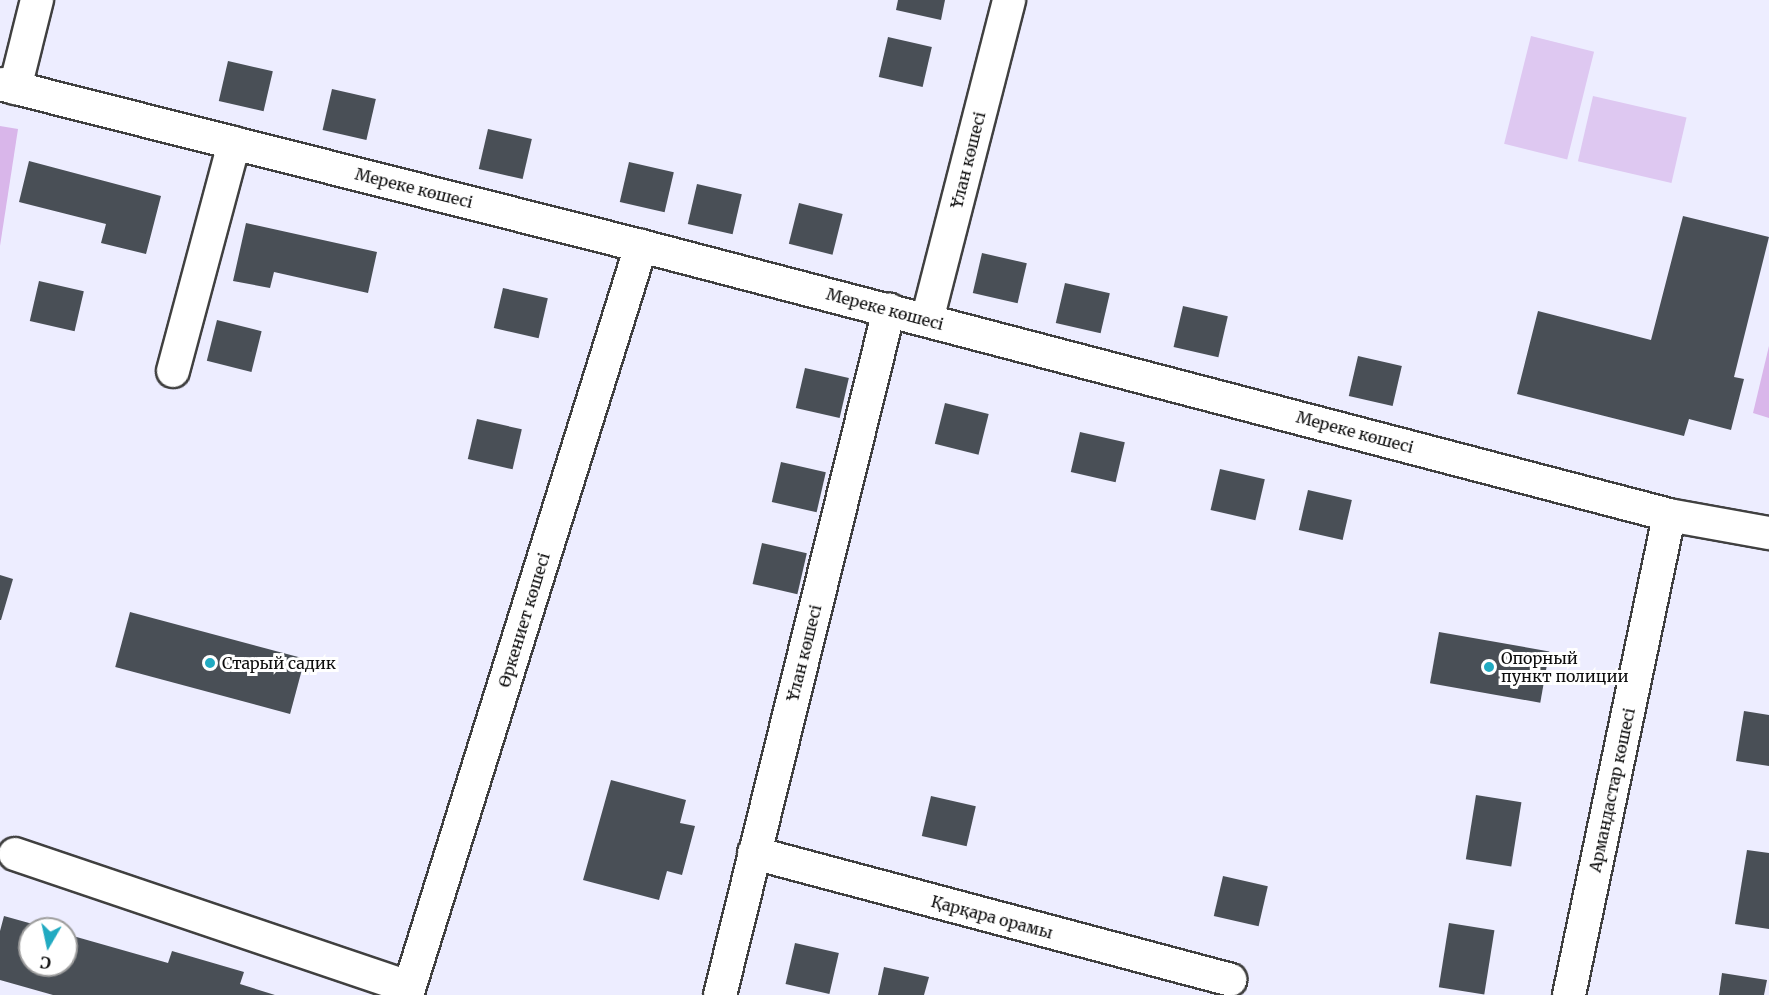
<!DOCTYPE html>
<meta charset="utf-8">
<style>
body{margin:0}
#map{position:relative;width:1769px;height:995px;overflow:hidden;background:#ededff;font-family:Merriweather,serif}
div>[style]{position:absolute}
.green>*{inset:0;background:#d9b6ea}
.pitch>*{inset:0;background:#dec8f1;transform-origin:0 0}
.building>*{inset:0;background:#494f56;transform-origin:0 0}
.roads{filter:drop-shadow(2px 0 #404040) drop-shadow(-2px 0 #404040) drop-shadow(0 2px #404040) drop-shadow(0 -2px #404040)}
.street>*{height:32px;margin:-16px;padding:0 16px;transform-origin:16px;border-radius:16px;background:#fff}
.dots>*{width:16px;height:16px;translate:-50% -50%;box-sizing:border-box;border:3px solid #fff;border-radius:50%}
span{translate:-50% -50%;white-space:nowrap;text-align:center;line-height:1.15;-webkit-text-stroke:6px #fff;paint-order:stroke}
.street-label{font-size:16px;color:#0d0d0d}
.poi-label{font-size:16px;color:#0d0d0d}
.left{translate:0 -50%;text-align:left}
.north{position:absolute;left:18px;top:917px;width:60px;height:60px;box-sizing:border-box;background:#fff;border:2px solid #9e9e9e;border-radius:50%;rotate:189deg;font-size:16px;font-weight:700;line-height:24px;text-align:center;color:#0d0d0d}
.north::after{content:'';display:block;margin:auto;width:21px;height:27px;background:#21aac1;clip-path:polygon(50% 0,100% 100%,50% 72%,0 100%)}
</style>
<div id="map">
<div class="green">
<i style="clip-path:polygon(0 126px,18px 129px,0 246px)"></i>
<i style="clip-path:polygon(1769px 346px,1769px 418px,1753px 413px)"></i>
</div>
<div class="pitch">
<i style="left:1531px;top:36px;width:65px;height:111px;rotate:14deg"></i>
<i style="left:1593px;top:96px;width:96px;height:67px;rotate:13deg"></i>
</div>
<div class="building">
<i style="clip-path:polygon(898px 0,945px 0,941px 20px,896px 10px)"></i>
<i style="left:888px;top:37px;width:45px;height:41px;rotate:13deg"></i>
<i style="left:228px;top:61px;width:46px;height:41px;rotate:13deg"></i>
<i style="left:332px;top:89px;width:45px;height:42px;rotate:13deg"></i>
<i style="left:488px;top:129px;width:45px;height:41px;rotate:13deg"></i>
<i style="clip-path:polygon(29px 161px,161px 196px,146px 254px,101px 243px,106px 224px,19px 202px)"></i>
<i style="left:629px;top:162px;width:46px;height:41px;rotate:13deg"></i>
<i style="left:697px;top:184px;width:46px;height:41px;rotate:13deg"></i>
<i style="left:799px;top:203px;width:45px;height:42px;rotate:14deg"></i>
<i style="clip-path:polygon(1683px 216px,1769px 237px,1734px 377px,1744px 379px,1731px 430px,1689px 419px,1684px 436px,1517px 394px,1538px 311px,1651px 340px)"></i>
<i style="clip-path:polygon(246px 223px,377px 252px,368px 293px,274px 272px,270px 288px,233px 281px)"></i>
<i style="left:982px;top:253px;width:46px;height:41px;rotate:13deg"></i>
<i style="left:39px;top:281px;width:46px;height:41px;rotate:13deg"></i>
<i style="left:1065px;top:283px;width:46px;height:41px;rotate:13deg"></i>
<i style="left:503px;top:288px;width:46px;height:41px;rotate:13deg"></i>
<i style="left:1183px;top:306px;width:46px;height:42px;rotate:13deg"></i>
<i style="left:217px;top:320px;width:46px;height:42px;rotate:14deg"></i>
<i style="left:1358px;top:356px;width:45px;height:41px;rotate:13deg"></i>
<i style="left:805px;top:368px;width:45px;height:41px;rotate:13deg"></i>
<i style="left:945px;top:403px;width:45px;height:42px;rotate:14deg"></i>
<i style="left:477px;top:419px;width:46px;height:41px;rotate:13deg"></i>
<i style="left:1080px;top:432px;width:46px;height:41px;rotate:13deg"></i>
<i style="left:781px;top:462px;width:46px;height:41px;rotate:13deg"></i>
<i style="left:1220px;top:469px;width:46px;height:42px;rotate:13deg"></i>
<i style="left:1308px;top:490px;width:45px;height:41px;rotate:13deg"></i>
<i style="left:762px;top:543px;width:46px;height:42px;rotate:13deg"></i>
<i style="clip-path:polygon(0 575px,13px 579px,1px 620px,0 620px)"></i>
<i style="left:130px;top:612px;width:181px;height:57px;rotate:15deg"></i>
<i style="left:1439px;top:632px;width:112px;height:52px;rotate:10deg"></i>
<i style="clip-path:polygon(1744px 711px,1769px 715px,1769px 766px,1736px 761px)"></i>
<i style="clip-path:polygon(611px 780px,686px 800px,680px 823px,695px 826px,682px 875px,667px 871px,659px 900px,583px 880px)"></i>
<i style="left:1476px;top:795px;width:46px;height:65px;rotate:9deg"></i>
<i style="left:931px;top:796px;width:46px;height:41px;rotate:13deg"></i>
<i style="clip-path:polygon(1747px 850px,1769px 853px,1769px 929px,1735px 924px)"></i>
<i style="left:1223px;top:876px;width:46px;height:41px;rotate:13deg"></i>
<i style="clip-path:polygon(4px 916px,47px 928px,30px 929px,30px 965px,66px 965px,66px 934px,168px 963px,172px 951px,244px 972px,240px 984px,275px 995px,53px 995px,0 980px,0 931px)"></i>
<i style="left:1449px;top:923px;width:46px;height:65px;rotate:9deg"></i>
<i style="left:795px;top:943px;width:45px;height:42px;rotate:13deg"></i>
<i style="clip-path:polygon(884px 967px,929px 977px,924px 995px,878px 995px)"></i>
<i style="clip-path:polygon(1722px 973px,1767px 980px,1764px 995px,1719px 995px)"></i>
</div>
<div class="roads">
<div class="street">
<i style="left:0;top:84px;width:661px;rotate:14.18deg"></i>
<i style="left:641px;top:246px;width:1063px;rotate:14.66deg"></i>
<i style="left:1669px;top:515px;width:102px;rotate:10.2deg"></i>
<i style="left:15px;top:88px;width:91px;rotate:-76deg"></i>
<i style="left:927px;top:320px;width:330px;rotate:-75.6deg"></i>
<i style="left:173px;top:371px;width:236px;rotate:-75deg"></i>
<i style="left:754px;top:853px;width:493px;rotate:14.9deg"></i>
<i style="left:15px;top:854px;width:416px;rotate:18.7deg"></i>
<i style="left:407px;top:995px;width:785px;rotate:-72.65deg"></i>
<i style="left:720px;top:995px;width:706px;rotate:-76.14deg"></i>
<i style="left:1569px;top:995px;width:490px;rotate:-78.2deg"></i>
</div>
</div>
<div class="dots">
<i style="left:210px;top:663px;background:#21aac1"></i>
<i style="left:1489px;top:667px;background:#21aac1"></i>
</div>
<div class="street-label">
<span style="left:968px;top:160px;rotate:-76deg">Ұлан көшесі</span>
<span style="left:414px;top:188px;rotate:14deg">Мереке көшесі</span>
<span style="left:885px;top:309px;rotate:15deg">Мереке көшесі</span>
<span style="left:1355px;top:432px;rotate:15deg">Мереке көшесі</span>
<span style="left:524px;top:620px;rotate:-73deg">Өркениет көшесі</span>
<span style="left:804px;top:653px;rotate:-76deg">Ұлан көшесі</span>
<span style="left:1612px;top:790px;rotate:-78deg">Армандастар көшесі</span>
<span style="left:992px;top:917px;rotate:15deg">Қарқара орамы</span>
</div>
<div class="poi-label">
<span class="left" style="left:1501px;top:667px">Опорный<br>пункт полиции</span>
<span class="left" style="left:222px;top:663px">Старый садик</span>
</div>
<div class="north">С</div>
</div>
